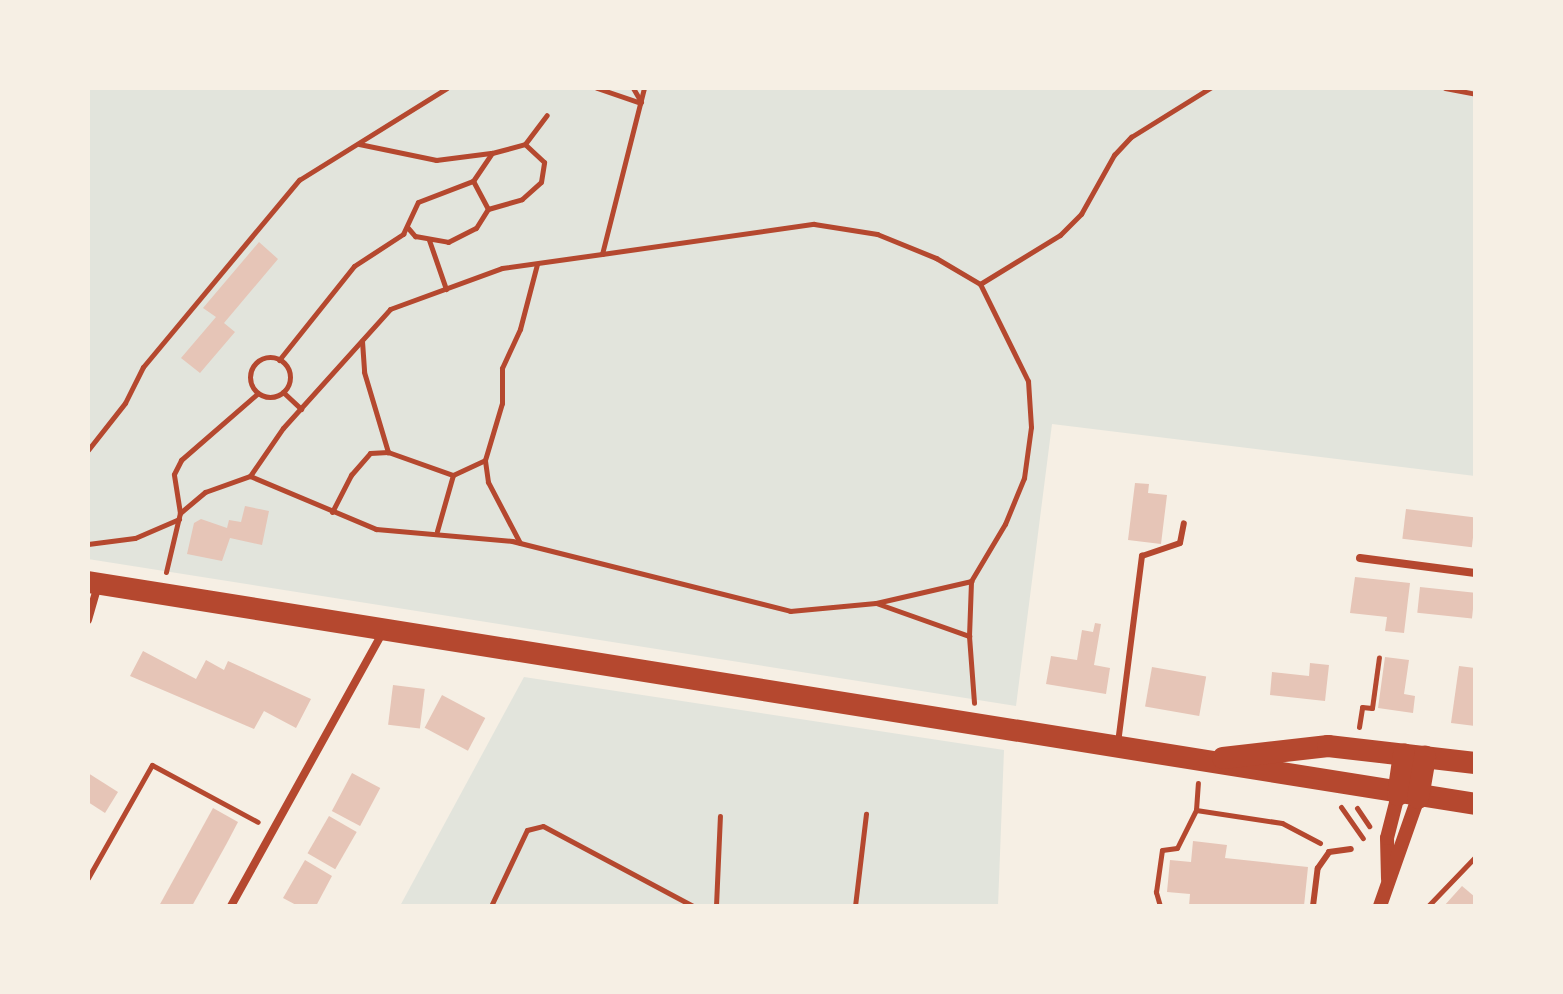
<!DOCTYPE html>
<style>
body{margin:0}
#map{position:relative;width:1563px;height:994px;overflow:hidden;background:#f6efe4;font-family:Jost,sans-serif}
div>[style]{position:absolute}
.green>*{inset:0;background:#e2e4dc}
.building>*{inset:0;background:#e6c5b7;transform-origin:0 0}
.path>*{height:5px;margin:-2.5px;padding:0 2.5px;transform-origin:2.5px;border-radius:2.5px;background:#b5482f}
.path>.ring{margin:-2.5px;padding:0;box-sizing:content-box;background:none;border:5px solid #b5482f;border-radius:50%}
.service>*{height:6px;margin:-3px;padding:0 3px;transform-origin:3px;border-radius:3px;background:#b5482f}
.minor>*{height:8px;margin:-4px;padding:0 4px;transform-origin:4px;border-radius:4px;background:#b5482f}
.tertiary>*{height:14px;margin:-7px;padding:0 7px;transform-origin:7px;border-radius:7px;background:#b5482f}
.trunk>*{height:22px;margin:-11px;padding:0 11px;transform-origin:11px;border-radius:11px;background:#b5482f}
span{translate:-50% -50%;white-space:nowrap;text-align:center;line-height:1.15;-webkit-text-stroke:6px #f6efe4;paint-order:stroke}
.frame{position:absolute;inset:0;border:90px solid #f6efe4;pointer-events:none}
</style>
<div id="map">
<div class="green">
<i style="clip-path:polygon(88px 88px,1475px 88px,1475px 476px,1052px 424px,1016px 706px,88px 559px)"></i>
<i style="clip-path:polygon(524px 677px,1004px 750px,998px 906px,400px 906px)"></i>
</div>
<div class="building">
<i style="clip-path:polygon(259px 242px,278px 259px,224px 323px,235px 332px,200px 373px,181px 358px,216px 317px,203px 308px)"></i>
<i style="clip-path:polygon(1135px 483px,1149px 484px,1148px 493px,1167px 495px,1161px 544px,1128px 540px)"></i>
<i style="clip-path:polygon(245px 506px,269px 511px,262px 545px,230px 538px,222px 561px,187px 554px,194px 523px,201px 519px,227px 528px,229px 520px,241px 522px)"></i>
<i style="left:1406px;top:509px;width:70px;height:30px;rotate:7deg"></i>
<i style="clip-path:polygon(1355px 577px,1410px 583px,1404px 633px,1385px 631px,1387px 617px,1350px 613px)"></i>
<i style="left:1420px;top:587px;width:55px;height:26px;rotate:6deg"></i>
<i style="clip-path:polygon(1095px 623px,1101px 624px,1094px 665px,1110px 668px,1106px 694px,1046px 684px,1051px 656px,1077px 660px,1082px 630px,1093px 632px)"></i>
<i style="clip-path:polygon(143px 651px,196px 679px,206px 660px,224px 670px,228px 661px,311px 699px,296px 728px,264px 711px,254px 729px,130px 676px)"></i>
<i style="clip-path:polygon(1385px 657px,1409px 660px,1404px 694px,1415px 696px,1413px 713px,1378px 708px)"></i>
<i style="clip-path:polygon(1310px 663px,1329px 665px,1325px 701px,1270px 695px,1272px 672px,1309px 676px)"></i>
<i style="clip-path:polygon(1459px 666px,1475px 668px,1475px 726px,1451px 723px)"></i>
<i style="left:1152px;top:667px;width:55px;height:40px;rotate:10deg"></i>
<i style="left:393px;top:685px;width:32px;height:40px;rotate:7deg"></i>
<i style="left:442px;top:695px;width:49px;height:37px;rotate:28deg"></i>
<i style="clip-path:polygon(88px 773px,118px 792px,105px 813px,88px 802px)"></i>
<i style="left:352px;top:773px;width:32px;height:43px;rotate:28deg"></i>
<i style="clip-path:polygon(213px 808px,238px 822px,227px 843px,192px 906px,159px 906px)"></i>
<i style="left:329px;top:816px;width:32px;height:43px;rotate:30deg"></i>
<i style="clip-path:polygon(1193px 841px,1227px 845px,1225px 858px,1308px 867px,1304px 906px,1189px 906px,1190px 894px,1167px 892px,1170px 860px,1191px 862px)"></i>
<i style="clip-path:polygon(305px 860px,332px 876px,316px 906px,298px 906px,283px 898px)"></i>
<i style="clip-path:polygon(1462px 886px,1475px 897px,1475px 906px,1444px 906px)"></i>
</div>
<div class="path">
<i style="left:597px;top:88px;width:46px;rotate:18.8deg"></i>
<i style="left:633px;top:88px;width:16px;rotate:60deg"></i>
<i style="left:1445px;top:88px;width:31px;rotate:11deg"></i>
<i style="left:359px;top:144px;width:79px;rotate:11.7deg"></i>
<i style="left:436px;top:160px;width:55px;rotate:-7.3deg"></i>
<i style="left:488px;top:209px;width:35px;rotate:-16deg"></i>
<i style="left:522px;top:199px;width:25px;rotate:-42deg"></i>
<i style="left:541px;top:182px;width:20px;rotate:-81deg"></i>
<i style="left:544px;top:162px;width:26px;rotate:-137deg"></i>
<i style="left:408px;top:228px;width:11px;rotate:49deg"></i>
<i style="left:415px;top:236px;width:34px;rotate:10deg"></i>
<i style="left:448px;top:242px;width:31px;rotate:-27deg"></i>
<i style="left:476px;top:228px;width:22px;rotate:-58deg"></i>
<i style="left:488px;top:209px;width:32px;rotate:-118deg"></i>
<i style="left:429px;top:240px;width:52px;rotate:70.9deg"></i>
<i style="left:602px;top:254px;width:214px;rotate:-8.1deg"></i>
<i style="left:814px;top:224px;width:64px;rotate:9deg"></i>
<i style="left:877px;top:234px;width:64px;rotate:22.1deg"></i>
<i style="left:936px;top:258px;width:51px;rotate:30.6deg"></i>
<i style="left:980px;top:284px;width:94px;rotate:-31.5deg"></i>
<i style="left:1060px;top:235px;width:30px;rotate:-45deg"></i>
<i style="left:1081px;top:214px;width:68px;rotate:-60.8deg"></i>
<i style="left:1114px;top:155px;width:25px;rotate:-47deg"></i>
<i style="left:1131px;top:137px;width:93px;rotate:-31.8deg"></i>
<i style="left:362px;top:341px;width:31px;rotate:86deg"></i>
<i style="left:364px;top:372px;width:84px;rotate:73.3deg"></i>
<i class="ring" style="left:250px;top:357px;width:35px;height:35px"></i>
<i style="left:279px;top:360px;width:120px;rotate:-51.4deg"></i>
<i style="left:354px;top:266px;width:59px;rotate:-33.1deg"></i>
<i style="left:403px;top:234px;width:35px;rotate:-65deg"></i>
<i style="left:418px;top:202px;width:59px;rotate:-20.9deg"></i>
<i style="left:473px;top:181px;width:34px;rotate:-56deg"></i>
<i style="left:492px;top:153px;width:34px;rotate:-15deg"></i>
<i style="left:525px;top:144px;width:36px;rotate:-53deg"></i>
<i style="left:283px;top:392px;width:25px;rotate:43deg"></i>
<i style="left:88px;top:450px;width:60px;rotate:-51.8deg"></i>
<i style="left:125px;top:403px;width:40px;rotate:-63.4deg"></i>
<i style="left:143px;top:367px;width:244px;rotate:-50.2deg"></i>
<i style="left:299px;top:180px;width:174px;rotate:-31.9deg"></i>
<i style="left:250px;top:476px;width:137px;rotate:22.8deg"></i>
<i style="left:376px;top:529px;width:137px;rotate:5deg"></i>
<i style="left:512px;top:541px;width:287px;rotate:14.1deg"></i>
<i style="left:790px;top:611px;width:86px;rotate:-5.3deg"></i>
<i style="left:876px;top:603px;width:98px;rotate:-13deg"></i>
<i style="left:971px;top:581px;width:66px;rotate:-59.2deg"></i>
<i style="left:1005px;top:524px;width:50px;rotate:-67.6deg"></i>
<i style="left:1024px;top:478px;width:51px;rotate:-82.2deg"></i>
<i style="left:1031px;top:427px;width:46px;rotate:-93.7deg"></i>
<i style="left:1028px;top:381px;width:108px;rotate:-116.3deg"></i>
<i style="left:332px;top:512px;width:42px;rotate:-62.8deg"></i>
<i style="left:351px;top:475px;width:29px;rotate:-49deg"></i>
<i style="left:370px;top:453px;width:18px;rotate:-3deg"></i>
<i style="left:388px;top:452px;width:69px;rotate:19.5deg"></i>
<i style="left:180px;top:513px;width:39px;rotate:-99deg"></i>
<i style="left:174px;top:474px;width:16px;rotate:-63deg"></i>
<i style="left:181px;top:460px;width:102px;rotate:-41deg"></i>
<i style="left:437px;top:531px;width:58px;rotate:-74.1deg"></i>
<i style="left:453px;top:475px;width:35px;rotate:-25deg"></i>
<i style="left:520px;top:543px;width:69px;rotate:-117.7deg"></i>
<i style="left:488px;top:482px;width:22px;rotate:-98deg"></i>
<i style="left:485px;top:460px;width:59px;rotate:-73.4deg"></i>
<i style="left:502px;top:403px;width:35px;rotate:-90deg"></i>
<i style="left:502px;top:368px;width:43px;rotate:-65.2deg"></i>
<i style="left:520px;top:329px;width:67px;rotate:-75.3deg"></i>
<i style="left:88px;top:544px;width:47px;rotate:-7.3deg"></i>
<i style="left:135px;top:538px;width:48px;rotate:-23.4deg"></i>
<i style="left:166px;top:572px;width:61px;rotate:-76.7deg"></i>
<i style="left:180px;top:513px;width:33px;rotate:-40deg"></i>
<i style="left:205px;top:492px;width:48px;rotate:-19.6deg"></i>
<i style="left:250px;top:476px;width:58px;rotate:-55.5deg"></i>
<i style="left:283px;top:428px;width:160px;rotate:-48deg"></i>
<i style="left:390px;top:309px;width:119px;rotate:-20.1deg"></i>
<i style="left:502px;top:268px;width:101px;rotate:-8deg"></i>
<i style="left:602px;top:254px;width:171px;rotate:-75.8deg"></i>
<i style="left:876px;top:603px;width:99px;rotate:19.5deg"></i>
<i style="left:969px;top:636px;width:55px;rotate:-87.9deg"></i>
<i style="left:969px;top:636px;width:67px;rotate:85.7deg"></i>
<i style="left:1359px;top:727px;width:20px;rotate:-81deg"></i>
<i style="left:1362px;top:707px;width:10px;rotate:6deg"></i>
<i style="left:1372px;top:708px;width:51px;rotate:-82.2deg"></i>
<i style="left:1341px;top:807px;width:38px;rotate:55deg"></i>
<i style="left:1357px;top:808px;width:22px;rotate:56deg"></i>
<i style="left:1196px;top:810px;width:27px;rotate:-86deg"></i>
<i style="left:88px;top:878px;width:130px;rotate:-60.5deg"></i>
<i style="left:152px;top:765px;width:120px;rotate:28.3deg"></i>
<i style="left:491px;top:906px;width:84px;rotate:-64.7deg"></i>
<i style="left:527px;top:830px;width:16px;rotate:-14deg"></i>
<i style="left:543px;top:826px;width:170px;rotate:28.1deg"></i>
<i style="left:716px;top:906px;width:90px;rotate:-87.5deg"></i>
<i style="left:855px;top:906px;width:93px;rotate:-83.2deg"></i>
<i style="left:1160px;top:906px;width:15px;rotate:-106deg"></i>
<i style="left:1156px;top:892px;width:42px;rotate:-81.9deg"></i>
<i style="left:1162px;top:850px;width:15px;rotate:-8deg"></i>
<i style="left:1177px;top:848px;width:42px;rotate:-63.4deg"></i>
<i style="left:1196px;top:810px;width:87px;rotate:8.6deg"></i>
<i style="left:1282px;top:823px;width:43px;rotate:27.8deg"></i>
<i style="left:1428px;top:906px;width:68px;rotate:-46.2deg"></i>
</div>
<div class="service">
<i style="left:1118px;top:743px;width:189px;rotate:-82.7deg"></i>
<i style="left:1142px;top:556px;width:40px;rotate:-18.9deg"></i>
<i style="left:1180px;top:543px;width:20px;rotate:-79deg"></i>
<i style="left:1313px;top:906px;width:38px;rotate:-83deg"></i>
<i style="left:1318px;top:868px;width:19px;rotate:-55deg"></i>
<i style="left:1329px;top:852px;width:22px;rotate:-8deg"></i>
</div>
<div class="minor">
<i style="left:1360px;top:558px;width:116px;rotate:7.4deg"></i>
<i style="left:88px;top:620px;width:35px;rotate:-74deg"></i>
<i style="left:231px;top:906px;width:316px;rotate:-61deg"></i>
</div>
<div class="tertiary">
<i style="left:1388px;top:879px;width:41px;rotate:-91.4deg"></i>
<i style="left:1387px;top:838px;width:44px;rotate:-75.7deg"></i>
<i style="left:1380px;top:906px;width:114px;rotate:-70.6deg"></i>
</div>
<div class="trunk">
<i style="left:88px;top:582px;width:1405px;rotate:9.09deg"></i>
<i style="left:1223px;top:758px;width:106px;rotate:-6.5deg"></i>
<i style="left:1328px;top:746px;width:148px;rotate:6.6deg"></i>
<i style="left:1398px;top:795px;width:41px;rotate:-81.7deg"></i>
<i style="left:1418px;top:798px;width:42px;rotate:-80.3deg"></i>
</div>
<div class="frame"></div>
</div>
